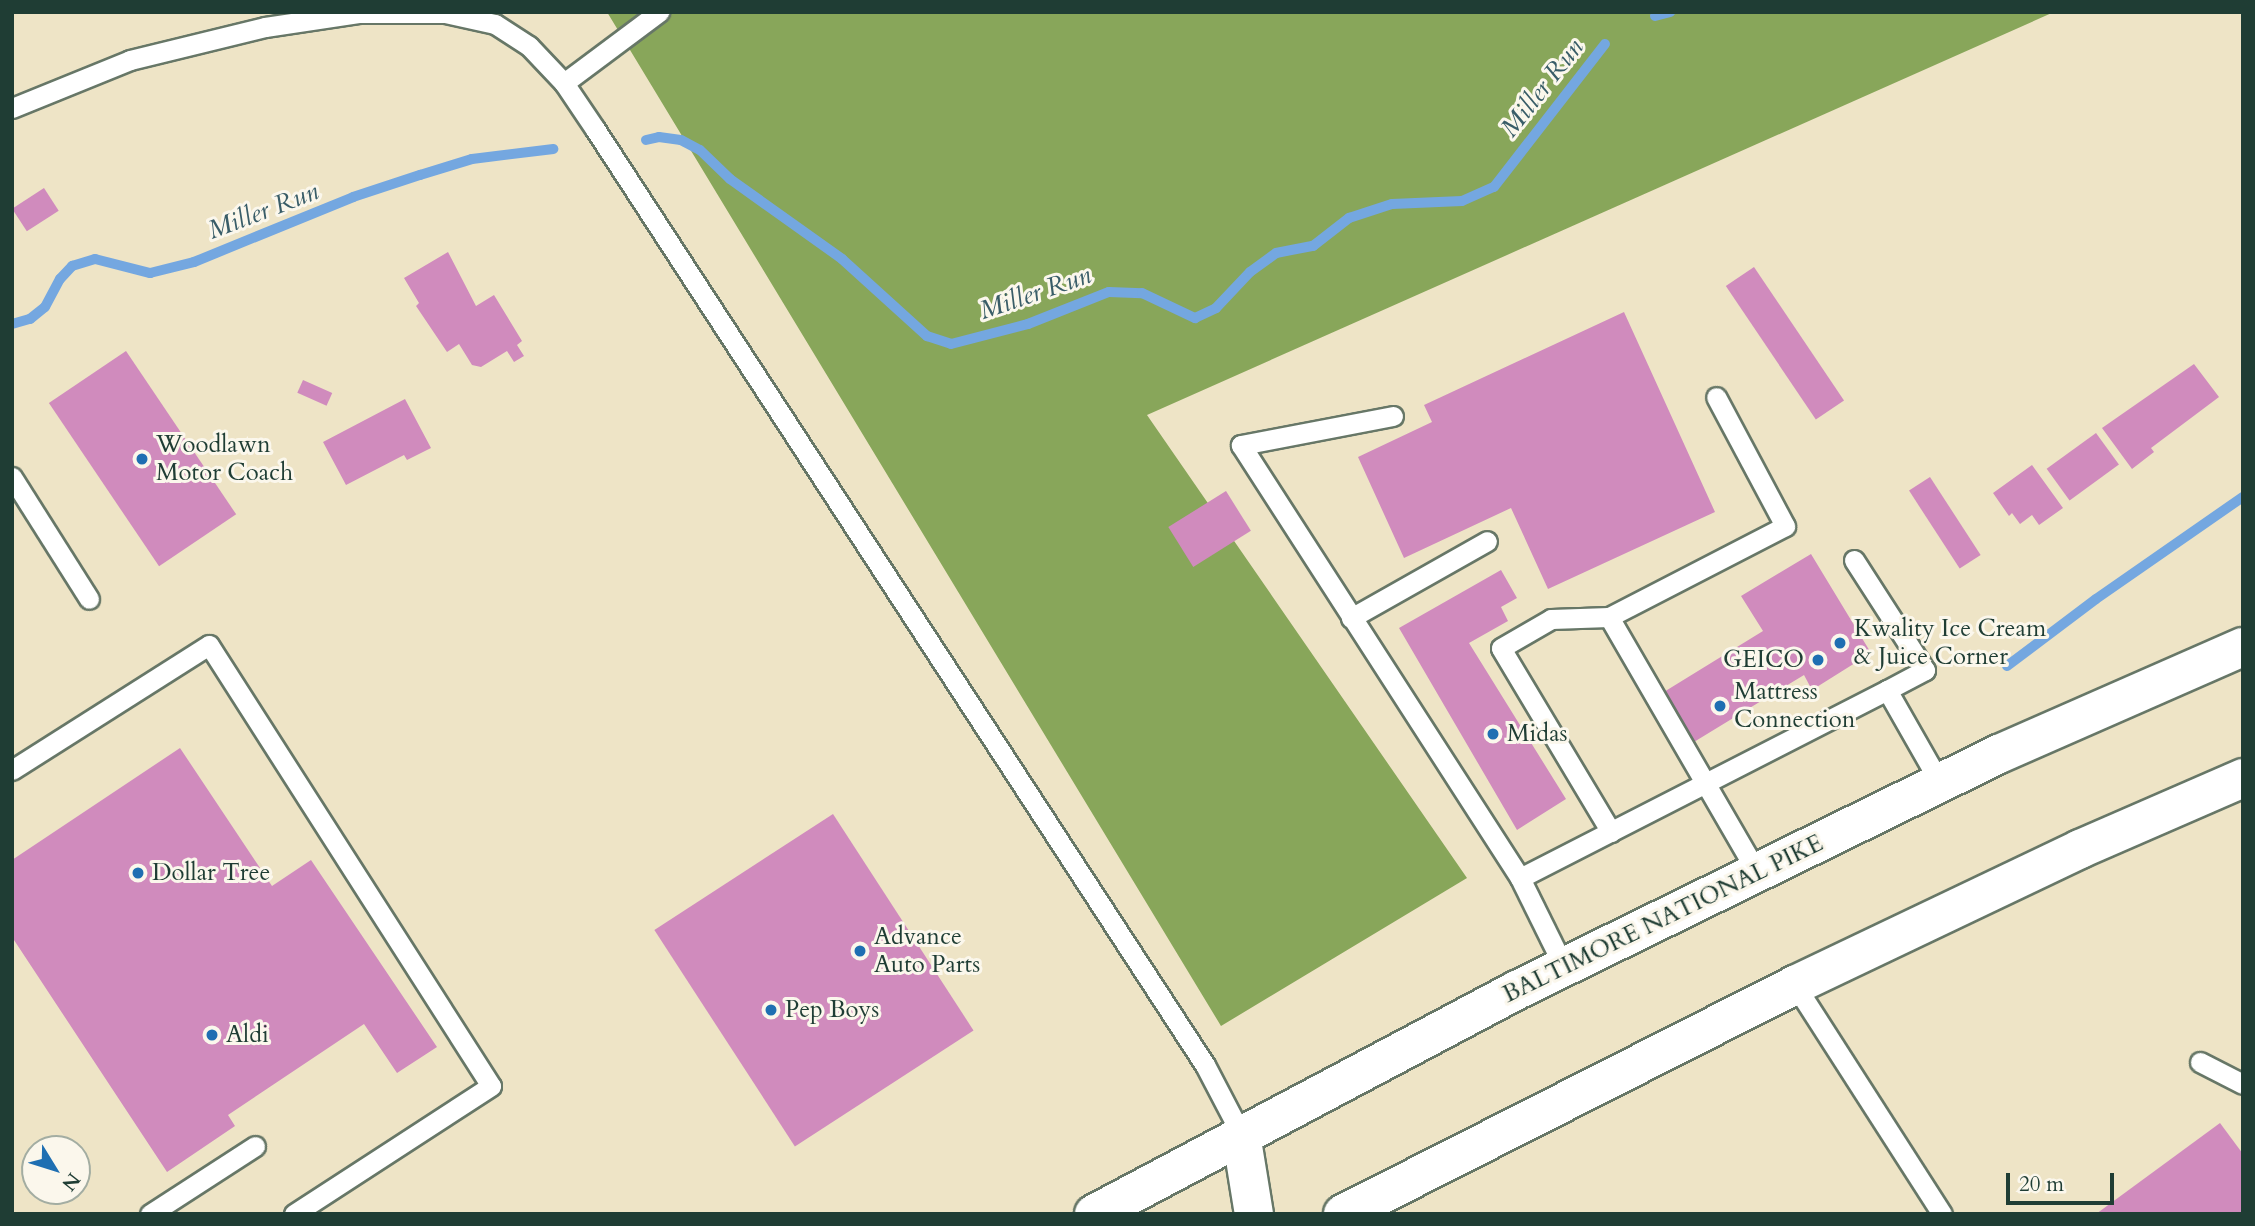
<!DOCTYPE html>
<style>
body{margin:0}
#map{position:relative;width:2255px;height:1226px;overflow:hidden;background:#eee4c6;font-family:Cardo,serif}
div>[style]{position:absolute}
.forest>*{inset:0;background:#88a65a}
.stream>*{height:10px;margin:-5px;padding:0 5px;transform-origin:5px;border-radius:5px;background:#74a7e0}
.building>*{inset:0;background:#d08bbd;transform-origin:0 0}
.roads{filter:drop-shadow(2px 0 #677767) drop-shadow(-2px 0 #677767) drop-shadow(0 2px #677767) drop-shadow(0 -2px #677767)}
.lane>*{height:19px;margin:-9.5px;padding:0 9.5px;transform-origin:9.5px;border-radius:9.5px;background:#fff}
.secondary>*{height:38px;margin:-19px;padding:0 19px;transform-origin:19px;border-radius:19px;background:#fff}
.primary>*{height:38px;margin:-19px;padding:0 19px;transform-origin:19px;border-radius:19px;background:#fff}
.dots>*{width:19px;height:19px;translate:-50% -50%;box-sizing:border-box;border:4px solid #fbf7ec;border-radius:50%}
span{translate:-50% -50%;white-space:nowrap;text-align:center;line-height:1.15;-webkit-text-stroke:6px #fbf7ec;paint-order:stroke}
.poi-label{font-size:24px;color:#1f3d34}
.left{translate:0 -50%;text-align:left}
.right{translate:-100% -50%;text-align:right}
.street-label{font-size:24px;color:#1f3d34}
.water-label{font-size:26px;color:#395d68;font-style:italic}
.frame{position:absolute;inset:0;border:14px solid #1f3d34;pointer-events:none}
.north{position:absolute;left:21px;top:1135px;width:70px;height:70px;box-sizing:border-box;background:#fbf7ec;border:2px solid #a3ada2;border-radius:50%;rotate:128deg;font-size:19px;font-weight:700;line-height:28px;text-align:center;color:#1f3d34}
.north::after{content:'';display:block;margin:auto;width:24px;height:32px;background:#1f6fb2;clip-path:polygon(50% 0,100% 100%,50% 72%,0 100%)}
.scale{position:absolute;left:2006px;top:1173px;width:108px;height:32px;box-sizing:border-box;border:4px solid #1f3d34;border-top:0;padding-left:9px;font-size:21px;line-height:24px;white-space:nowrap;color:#1f3d34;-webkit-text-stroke:5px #fbf7ec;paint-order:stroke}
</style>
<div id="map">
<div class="forest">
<i style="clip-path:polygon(607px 12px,2054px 12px,1147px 415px,1467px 878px,1221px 1026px)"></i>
</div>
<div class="stream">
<i style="left:1655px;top:16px;width:16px;rotate:-15deg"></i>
<i style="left:646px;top:140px;width:13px;rotate:-13deg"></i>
<i style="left:659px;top:137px;width:22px;rotate:8deg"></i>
<i style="left:681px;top:140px;width:21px;rotate:28deg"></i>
<i style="left:700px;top:150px;width:42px;rotate:44deg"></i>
<i style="left:730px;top:179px;width:138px;rotate:35.5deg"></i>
<i style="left:842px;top:259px;width:115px;rotate:42.2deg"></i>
<i style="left:927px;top:336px;width:25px;rotate:18deg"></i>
<i style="left:951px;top:344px;width:80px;rotate:-14.6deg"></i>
<i style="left:1028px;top:324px;width:87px;rotate:-21.6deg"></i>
<i style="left:1109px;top:292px;width:33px;rotate:2deg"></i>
<i style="left:1142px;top:293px;width:59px;rotate:25.3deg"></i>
<i style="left:1195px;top:318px;width:23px;rotate:-25deg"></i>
<i style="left:1216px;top:308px;width:50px;rotate:-46.6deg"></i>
<i style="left:1250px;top:272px;width:32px;rotate:-36deg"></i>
<i style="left:1276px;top:253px;width:38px;rotate:-11deg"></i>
<i style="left:1313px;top:246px;width:46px;rotate:-37.9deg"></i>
<i style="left:1349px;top:218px;width:45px;rotate:-18deg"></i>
<i style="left:1392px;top:204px;width:70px;rotate:-2.5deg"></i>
<i style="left:1462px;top:201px;width:35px;rotate:-24deg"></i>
<i style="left:1494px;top:187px;width:181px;rotate:-52.2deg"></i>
<i style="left:12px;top:324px;width:19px;rotate:-16deg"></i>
<i style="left:30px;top:319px;width:19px;rotate:-39deg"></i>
<i style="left:45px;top:307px;width:32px;rotate:-62deg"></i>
<i style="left:60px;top:279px;width:18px;rotate:-47deg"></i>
<i style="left:72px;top:266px;width:24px;rotate:-17deg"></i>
<i style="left:95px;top:259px;width:57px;rotate:14.3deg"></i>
<i style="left:150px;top:273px;width:45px;rotate:-14deg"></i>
<i style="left:194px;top:262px;width:172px;rotate:-22.2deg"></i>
<i style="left:353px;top:197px;width:71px;rotate:-18.2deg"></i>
<i style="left:420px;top:175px;width:54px;rotate:-17.1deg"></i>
<i style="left:472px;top:159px;width:82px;rotate:-7deg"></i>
<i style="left:2007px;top:666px;width:111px;rotate:-37deg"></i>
<i style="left:2096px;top:599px;width:179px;rotate:-34.8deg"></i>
</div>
<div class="building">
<i style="left:44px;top:188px;width:27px;height:38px;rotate:57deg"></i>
<i style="clip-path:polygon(448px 252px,476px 306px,494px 295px,522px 341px,517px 345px,524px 356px,514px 362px,507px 351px,481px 367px,472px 365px,459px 344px,447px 352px,416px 306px,419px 303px,404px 278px)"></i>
<i style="left:1754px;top:267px;width:161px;height:34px;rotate:56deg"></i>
<i style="clip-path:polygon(1624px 312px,1715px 512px,1548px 589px,1511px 508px,1404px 558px,1358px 457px,1432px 422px,1424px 405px)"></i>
<i style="left:126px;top:351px;width:197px;height:93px;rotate:56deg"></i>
<i style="clip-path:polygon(2194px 364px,2219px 397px,2151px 448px,2154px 452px,2132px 469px,2102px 428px)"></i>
<i style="left:303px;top:380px;width:32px;height:14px;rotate:24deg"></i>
<i style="clip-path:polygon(405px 399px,431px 448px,407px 460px,404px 455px,346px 485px,323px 442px)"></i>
<i style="left:2096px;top:433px;width:39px;height:61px;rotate:54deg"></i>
<i style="clip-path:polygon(2032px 465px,2063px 508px,2039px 525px,2032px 515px,2020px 524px,2012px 513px,2009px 516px,1993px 493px)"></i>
<i style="left:1930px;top:477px;width:93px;height:25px;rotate:57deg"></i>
<i style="left:1226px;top:491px;width:47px;height:68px;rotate:58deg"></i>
<i style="clip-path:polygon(1811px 554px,1871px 653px,1812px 690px,1804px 675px,1689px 745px,1659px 695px,1763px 631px,1741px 596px)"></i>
<i style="clip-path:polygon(1501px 570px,1517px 598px,1501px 607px,1508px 621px,1469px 643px,1566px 799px,1517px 830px,1399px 628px)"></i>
<i style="clip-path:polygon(180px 748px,272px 886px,311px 860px,437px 1047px,397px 1073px,364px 1024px,228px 1115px,235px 1126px,167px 1172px,12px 937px,12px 860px)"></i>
<i style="left:833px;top:814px;width:258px;height:213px;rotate:57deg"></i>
<i style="clip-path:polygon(2220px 1123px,2243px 1154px,2243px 1214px,2096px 1214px)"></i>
</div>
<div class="roads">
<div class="lane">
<i style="left:564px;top:83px;width:119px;rotate:-36.8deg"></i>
<i style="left:12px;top:108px;width:127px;rotate:-22.1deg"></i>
<i style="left:130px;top:60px;width:139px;rotate:-13.7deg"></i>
<i style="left:265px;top:27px;width:96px;rotate:-8.4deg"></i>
<i style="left:360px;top:13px;width:85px"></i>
<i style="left:445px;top:13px;width:51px;rotate:12.4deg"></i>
<i style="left:495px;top:24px;width:40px;rotate:32.9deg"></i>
<i style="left:529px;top:46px;width:51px;rotate:46.6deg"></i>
<i style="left:564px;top:83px;width:55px;rotate:56deg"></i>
<i style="left:595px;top:129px;width:1117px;rotate:56.91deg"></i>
<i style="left:1205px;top:1065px;width:78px;rotate:62.4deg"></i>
<i style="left:1393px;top:416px;width:155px;rotate:169.2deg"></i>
<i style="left:1241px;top:445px;width:515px;rotate:57.2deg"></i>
<i style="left:12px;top:477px;width:144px;rotate:57.7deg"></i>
<i style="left:1854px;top:560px;width:131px;rotate:57.2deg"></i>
<i style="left:1925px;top:670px;width:43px;rotate:152.2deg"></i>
<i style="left:1609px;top:617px;width:295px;rotate:59.9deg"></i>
<i style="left:1351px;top:618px;width:156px;rotate:-29.5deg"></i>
<i style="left:12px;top:770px;width:233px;rotate:-32.4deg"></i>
<i style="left:209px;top:645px;width:523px;rotate:57.4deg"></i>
<i style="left:491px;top:1086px;width:235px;rotate:147deg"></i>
<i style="left:1611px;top:832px;width:214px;rotate:-120.9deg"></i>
<i style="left:1501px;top:648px;width:58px;rotate:-30.1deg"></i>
<i style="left:1551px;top:619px;width:58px;rotate:-2deg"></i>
<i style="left:1609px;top:617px;width:198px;rotate:-27.3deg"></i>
<i style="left:1785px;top:526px;width:146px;rotate:-118.1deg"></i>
<i style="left:1564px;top:967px;width:99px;rotate:-116.3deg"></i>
<i style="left:1520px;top:878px;width:412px;rotate:-27.1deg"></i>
<i style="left:1887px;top:690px;width:107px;rotate:60.3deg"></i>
<i style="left:1795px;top:985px;width:272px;rotate:57.3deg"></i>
<i style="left:2200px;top:1062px;width:48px;rotate:27.1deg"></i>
<i style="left:150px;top:1214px;width:125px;rotate:-32.9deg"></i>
</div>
<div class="secondary">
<i style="left:1241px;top:1134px;width:81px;rotate:80.8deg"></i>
</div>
<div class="primary">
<i style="left:1094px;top:1214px;width:479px;rotate:-27.9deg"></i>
<i style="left:1517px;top:990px;width:537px;rotate:-26.09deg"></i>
<i style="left:1999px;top:754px;width:266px;rotate:-23.7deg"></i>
<i style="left:1343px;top:1214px;width:507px;rotate:-26.87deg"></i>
<i style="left:1795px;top:985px;width:316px;rotate:-25.5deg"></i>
<i style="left:2080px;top:849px;width:178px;rotate:-23.5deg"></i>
</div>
</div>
<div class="dots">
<i style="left:142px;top:459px;background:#1f6fb2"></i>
<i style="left:1840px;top:643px;background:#1f6fb2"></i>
<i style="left:1818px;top:660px;background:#1f6fb2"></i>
<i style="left:1720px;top:706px;background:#1f6fb2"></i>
<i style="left:1493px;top:734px;background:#1f6fb2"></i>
<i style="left:138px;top:873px;background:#1f6fb2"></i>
<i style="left:860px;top:951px;background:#1f6fb2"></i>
<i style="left:771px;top:1010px;background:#1f6fb2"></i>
<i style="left:212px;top:1035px;background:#1f6fb2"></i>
</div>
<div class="poi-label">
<span class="left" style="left:156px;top:459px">Woodlawn<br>Motor Coach</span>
<span class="left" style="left:1854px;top:643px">Kwality Ice Cream<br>&amp; Juice Corner</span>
<span class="right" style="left:1804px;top:660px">GEICO</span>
<span class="left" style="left:1734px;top:706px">Mattress<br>Connection</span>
<span class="left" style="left:1507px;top:734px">Midas</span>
<span class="left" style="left:152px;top:873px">Dollar Tree</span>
<span class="left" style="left:874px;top:951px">Advance<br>Auto Parts</span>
<span class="left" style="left:785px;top:1010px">Pep Boys</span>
<span class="left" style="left:226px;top:1035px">Aldi</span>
</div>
<div class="street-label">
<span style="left:1663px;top:919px;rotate:-26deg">BALTIMORE NATIONAL PIKE</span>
</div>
<div class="water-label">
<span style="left:1542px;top:88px;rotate:-52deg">Miller Run</span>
<span style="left:263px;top:211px;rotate:-21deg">Miller Run</span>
<span style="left:1035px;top:293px;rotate:-19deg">Miller Run</span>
</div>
<div class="frame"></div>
<div class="north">N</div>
<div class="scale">20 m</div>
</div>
